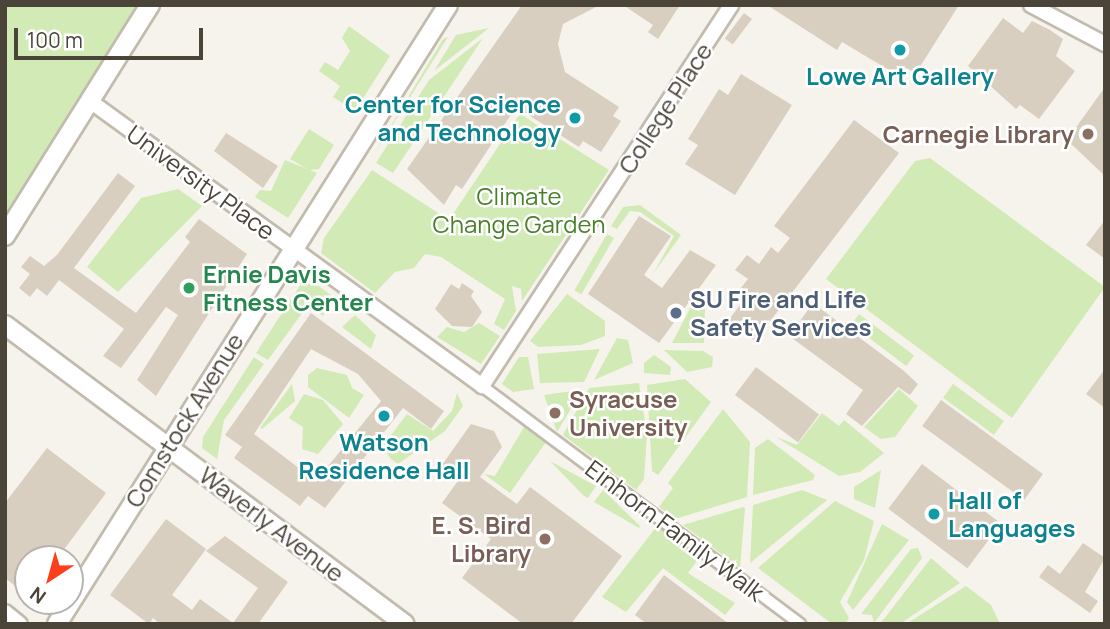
<!DOCTYPE html>
<style>
body{margin:0}
#map{position:relative;width:1110px;height:629px;overflow:hidden;background:#f6f3ec;font-family:Manrope,sans-serif}
div>[style]{position:absolute}
.green>*{inset:0;background:#d2eab5;transform-origin:0 0}
.building>*{inset:0;background:#d8cfc1;transform-origin:0 0}
.roads{filter:drop-shadow(2px 0 #c2bbae) drop-shadow(-2px 0 #c2bbae) drop-shadow(0 2px #c2bbae) drop-shadow(0 -2px #c2bbae)}
.pedestrian>*{height:10px;margin:-5px;padding:0 5px;transform-origin:5px;border-radius:5px;background:#fff}
.minor>*{height:14px;margin:-7px;padding:0 7px;transform-origin:7px;border-radius:7px;background:#fff}
.tertiary>*{height:18px;margin:-9px;padding:0 9px;transform-origin:9px;border-radius:9px;background:#fff}
.dots>*{width:19px;height:19px;translate:-50% -50%;box-sizing:border-box;border:4px solid #fff;border-radius:50%}
span{translate:-50% -50%;white-space:nowrap;text-align:center;line-height:1.15;-webkit-text-stroke:5px #fff;paint-order:stroke}
.culture-label{font-size:24px;color:#0d838f;font-weight:700}
.right{translate:-100% -50%;text-align:right}
.left{translate:0 -50%;text-align:left}
.street-label{font-size:24px;color:#4b4439}
.education-label{font-size:24px;color:#785e54;font-weight:700}
.park-label{font-size:24px;color:#4a7f2a}
.leisure-label{font-size:24px;color:#27864d;font-weight:700}
.service-label{font-size:24px;color:#4e5e75;font-weight:700}
.frame{position:absolute;inset:0;border:7px solid #4b4439;pointer-events:none}
.north{position:absolute;left:14px;top:545px;width:70px;height:70px;box-sizing:border-box;background:#fff;border:2px solid #b7b4b0;border-radius:50%;rotate:216deg;font-size:19px;font-weight:700;line-height:28px;text-align:center;color:#4b4439}
.north::after{content:'';display:block;margin:auto;width:24px;height:32px;background:#fc3f1d;clip-path:polygon(50% 0,100% 100%,50% 72%,0 100%)}
.scale{position:absolute;left:14px;top:28px;width:189px;height:32px;box-sizing:border-box;border:4px solid #4b4439;border-top:0;padding-left:9px;font-size:21px;line-height:24px;white-space:nowrap;color:#4b4439;-webkit-text-stroke:5px #fff;paint-order:stroke}
</style>
<div id="map">
<div class="green">
<i style="clip-path:polygon(5px 5px,142px 5px,5px 219px)"></i>
<i style="clip-path:polygon(349px 26px,390px 56px,355px 111px,333px 97px,340px 86px,319px 71px,325px 62px,338px 70px,350px 51px,342px 38px)"></i>
<i style="clip-path:polygon(489px 28px,434px 71px,456px 35px)"></i>
<i style="clip-path:polygon(448px 37px,371px 159px,443px 39px)"></i>
<i style="clip-path:polygon(483px 38px,393px 173px,376px 163px,429px 80px)"></i>
<i style="clip-path:polygon(520px 114px,609px 170px,522px 301px,521px 289px,512px 286px,516px 311px,504px 330px,494px 324px,505px 299px,441px 257px,425px 254px,414px 268px,395px 272px,375px 293px,321px 253px,324px 238px,372px 170px,449px 220px)"></i>
<i style="clip-path:polygon(309px 129px,334px 145px,319px 169px,309px 170px,290px 159px)"></i>
<i style="clip-path:polygon(930px 158px,1105px 287px,1012px 418px,826px 279px,915px 161px)"></i>
<i style="clip-path:polygon(285px 160px,317px 173px,288px 218px,255px 197px,260px 190px,271px 191px)"></i>
<i style="clip-path:polygon(178px 189px,202px 206px,118px 292px,87px 267px,141px 198px)"></i>
<i style="clip-path:polygon(640px 205px,681px 235px,653px 274px,674px 236px,640px 212px,630px 211px,617px 229px,611px 226px,623px 207px)"></i>
<i style="left:607px;top:234px;width:8px;height:65px;rotate:30deg"></i>
<i style="clip-path:polygon(301px 284px,316px 284px,336px 299px,323px 316px,308px 305px,268px 360px,256px 353px)"></i>
<i style="clip-path:polygon(567px 294px,605px 321px,605px 336px,581px 345px,538px 347px,530px 341px)"></i>
<i style="clip-path:polygon(696px 297px,705px 306px,704px 343px,672px 343px)"></i>
<i style="left:859px;top:314px;width:69px;height:13px;rotate:37deg"></i>
<i style="clip-path:polygon(355px 315px,376px 335px,371px 349px,342px 327px)"></i>
<i style="clip-path:polygon(479px 323px,500px 336px,481px 364px,437px 337px,447px 327px,464px 332px)"></i>
<i style="clip-path:polygon(617px 338px,628px 340px,633px 363px,594px 380px)"></i>
<i style="clip-path:polygon(600px 349px,584px 382px,540px 383px,537px 354px)"></i>
<i style="clip-path:polygon(664px 350px,703px 351px,713px 357px,712px 367px,687px 372px)"></i>
<i style="clip-path:polygon(654px 355px,671px 367px,670px 375px,644px 373px,644px 363px)"></i>
<i style="clip-path:polygon(254px 357px,264px 364px,224px 420px,217px 459px,202px 448px,203px 437px)"></i>
<i style="clip-path:polygon(519px 357px,528px 357px,534px 389px,513px 392px,502px 384px)"></i>
<i style="clip-path:polygon(317px 368px,347px 375px,352px 388px,364px 395px,349px 418px,308px 387px,308px 375px)"></i>
<i style="clip-path:polygon(685px 379px,711px 402px,658px 475px,652px 471px,647px 385px)"></i>
<i style="clip-path:polygon(639px 383px,647px 434px,644px 479px,636px 490px,563px 435px,589px 388px)"></i>
<i style="clip-path:polygon(292px 384px,295px 401px,262px 429px,260px 428px)"></i>
<i style="left:953px;top:384px;width:63px;height:17px;rotate:36deg"></i>
<i style="clip-path:polygon(899px 389px,918px 406px,895px 437px,881px 439px,864px 427px)"></i>
<i style="clip-path:polygon(580px 390px,573px 405px,557px 432px,544px 395px)"></i>
<i style="clip-path:polygon(457px 393px,463px 406px,445px 431px,398px 464px,391px 459px,382px 447px,407px 414px,433px 431px,452px 411px)"></i>
<i style="clip-path:polygon(304px 394px,323px 400px,343px 424px,318px 454px,302px 449px,303px 427px,289px 418px)"></i>
<i style="clip-path:polygon(723px 409px,750px 442px,747px 497px,675px 519px,659px 507px,673px 488px,668px 483px)"></i>
<i style="clip-path:polygon(822px 413px,839px 426px,844px 420px,884px 453px,860px 472px,839px 476px,776px 437px,797px 445px)"></i>
<i style="clip-path:polygon(524px 427px,546px 442px,510px 493px,484px 474px,495px 476px)"></i>
<i style="clip-path:polygon(768px 439px,815px 475px,813px 480px,753px 495px,755px 448px)"></i>
<i style="clip-path:polygon(550px 461px,596px 486px,588px 498px,584px 496px)"></i>
<i style="clip-path:polygon(881px 470px,875px 508px,854px 499px,854px 487px)"></i>
<i style="clip-path:polygon(603px 490px,640px 526px,639px 528px,594px 502px)"></i>
<i style="clip-path:polygon(802px 490px,827px 500px,750px 563px,753px 505px)"></i>
<i style="clip-path:polygon(835px 501px,874px 521px,864px 560px,840px 602px,849px 618px,845px 624px,832px 624px,758px 568px)"></i>
<i style="clip-path:polygon(745px 508px,740px 568px,683px 525px,743px 507px)"></i>
<i style="clip-path:polygon(882px 524px,909px 540px,853px 610px,847px 602px)"></i>
<i style="clip-path:polygon(657px 526px,699px 558px,688px 573px,735px 603px,725px 615px,663px 568px,626px 612px,602px 597px)"></i>
<i style="clip-path:polygon(911px 549px,918px 548px,922px 558px,874px 623px,872px 615px,861px 614px)"></i>
<i style="clip-path:polygon(931px 558px,960px 583px,900px 624px,880px 624px)"></i>
<i style="clip-path:polygon(966px 586px,991px 605px,1000px 624px,906px 624px)"></i>
</div>
<div class="building">
<i style="clip-path:polygon(522px 5px,600px 5px,563px 24px,558px 44px,565px 72px,619px 107px,613px 116px,621px 121px,601px 152px,583px 141px,579px 147px,516px 107px,462px 189px,456px 185px,444px 205px,407px 169px)"></i>
<i style="clip-path:polygon(623px 5px,680px 5px,658px 39px,648px 32px,653px 25px)"></i>
<i style="clip-path:polygon(767px 5px,959px 5px,916px 73px,906px 68px,894px 73px,842px 42px,837px 50px)"></i>
<i style="left:744px;top:13px;width:10px;height:32px;rotate:37deg"></i>
<i style="clip-path:polygon(1003px 18px,1023px 33px,1032px 21px,1050px 30px,1063px 39px,1056px 56px,1075px 71px,1039px 119px,1020px 105px,1016px 109px,968px 66px)"></i>
<i style="clip-path:polygon(741px 74px,792px 105px,735px 195px,685px 164px,698px 145px,688px 139px,719px 89px,728px 95px)"></i>
<i style="clip-path:polygon(1105px 87px,1105px 176px,1067px 140px)"></i>
<i style="clip-path:polygon(854px 120px,899px 153px,755px 341px,728px 321px,748px 294px,740px 289px,748px 279px,735px 270px,747px 255px,759px 264px,771px 247px,778px 253px,790px 238px,774px 226px)"></i>
<i style="clip-path:polygon(226px 133px,278px 166px,263px 188px,214px 151px)"></i>
<i style="clip-path:polygon(118px 173px,135px 186px,74px 268px,136px 313px,190px 242px,185px 237px,199px 219px,247px 254px,156px 396px,137px 380px,178px 315px,166px 307px,121px 368px,103px 356px,124px 329px,59px 280px,47px 296px,37px 288px,30px 297px,19px 288px,30px 274px,21px 267px,30px 256px,44px 266px,57px 255px)"></i>
<i style="clip-path:polygon(639px 216px,671px 236px,644px 275px,662px 288px,690px 250px,716px 265px,659px 343px,588px 294px)"></i>
<i style="clip-path:polygon(1105px 220px,1105px 259px,1086px 245px)"></i>
<i style="clip-path:polygon(462px 283px,474px 291px,471px 296px,482px 312px,472px 327px,452px 326px,435px 309px,451px 284px,459px 289px)"></i>
<i style="clip-path:polygon(813px 303px,904px 371px,918px 384px,910px 395px,898px 387px,862px 426px,846px 414px,863px 390px,789px 336px)"></i>
<i style="clip-path:polygon(evenodd,311px 313px,444px 411px,431px 429px,403px 408px,325px 508px,308px 496px,300px 506px,234px 458px,242px 447px,225px 435px,311px 313px,311px 349px,358px 374px,381px 401px,316px 481px,254px 434px,311px 349px)"></i>
<i style="left:756px;top:367px;width:79px;height:35px;rotate:37deg"></i>
<i style="clip-path:polygon(1105px 369px,1105px 408px,1086px 394px)"></i>
<i style="left:941px;top:400px;width:126px;height:32px;rotate:36deg"></i>
<i style="clip-path:polygon(471px 424px,494px 431px,502px 447px,480px 477px,517px 504px,530px 487px,622px 556px,571px 624px,523px 624px,462px 578px,491px 539px,442px 503px,460px 478px,442px 465px)"></i>
<i style="clip-path:polygon(47px 448px,106px 493px,57px 559px,28px 559px,28px 596px,5px 578px,5px 503px)"></i>
<i style="left:922px;top:464px;width:99px;height:56px;rotate:37deg"></i>
<i style="clip-path:polygon(166px 519px,206px 549px,172px 595px,192px 610px,200px 599px,233px 623px,258px 588px,206px 551px,225px 536px,288px 582px,258px 624px,160px 624px,153px 618px,149px 624px,110px 595px)"></i>
<i style="clip-path:polygon(1083px 543px,1105px 558px,1085px 592px,1098px 601px,1090px 613px,1039px 577px,1048px 565px,1060px 574px)"></i>
<i style="clip-path:polygon(664px 575px,729px 624px,647px 624px,635px 615px)"></i>
</div>
<div class="roads">
<div class="pedestrian">
<i style="left:482px;top:386px;width:397px;rotate:36.8deg"></i>
</div>
<div class="minor">
<i style="left:1031px;top:5px;width:84px;rotate:27.8deg"></i>
<i style="left:90px;top:101px;width:485px;rotate:36deg"></i>
<i style="left:482px;top:386px;width:455px;rotate:-56.8deg"></i>
<i style="left:5px;top:612px;width:19px;rotate:39deg"></i>
</div>
<div class="tertiary">
<i style="left:5px;top:236px;width:273px;rotate:-57.9deg"></i>
<i style="left:5px;top:325px;width:499px;rotate:36.8deg"></i>
<i style="left:57px;top:624px;width:732px;rotate:-57.72deg"></i>
</div>
</div>
<div class="dots">
<i style="left:900px;top:50px;background:#0f9aa8"></i>
<i style="left:575px;top:118px;background:#0f9aa8"></i>
<i style="left:1088px;top:134px;background:#8d6e63"></i>
<i style="left:189px;top:288px;background:#2e9e5b"></i>
<i style="left:676px;top:313px;background:#5c6f8a"></i>
<i style="left:555px;top:413px;background:#8d6e63"></i>
<i style="left:384px;top:416px;background:#0f9aa8"></i>
<i style="left:934px;top:514px;background:#0f9aa8"></i>
<i style="left:545px;top:539px;background:#8d6e63"></i>
</div>
<div class="culture-label">
<span style="left:900px;top:76px">Lowe Art Gallery</span>
<span class="right" style="left:561px;top:118px">Center for Science<br>and Technology</span>
<span style="left:384px;top:456px">Watson<br>Residence Hall</span>
<span class="left" style="left:948px;top:514px">Hall of<br>Languages</span>
</div>
<div class="street-label">
<span style="left:665px;top:108px;rotate:-57deg">College Place</span>
<span style="left:201px;top:182px;rotate:36deg">University Place</span>
<span style="left:184px;top:420px;rotate:-58deg">Comstock Avenue</span>
<span style="left:272px;top:524px;rotate:37deg">Waverly Avenue</span>
<span style="left:675px;top:530px;rotate:37deg">Einhorn Family Walk</span>
</div>
<div class="education-label">
<span class="right" style="left:1074px;top:134px">Carnegie Library</span>
<span class="left" style="left:569px;top:413px">Syracuse<br>University</span>
<span class="right" style="left:531px;top:539px">E. S. Bird<br>Library</span>
</div>
<div class="park-label">
<span style="left:519px;top:210px">Climate<br>Change Garden</span>
</div>
<div class="leisure-label">
<span class="left" style="left:203px;top:288px">Ernie Davis<br>Fitness Center</span>
</div>
<div class="service-label">
<span class="left" style="left:690px;top:313px">SU Fire and Life<br>Safety Services</span>
</div>
<div class="frame"></div>
<div class="north">N</div>
<div class="scale">100 m</div>
</div>
